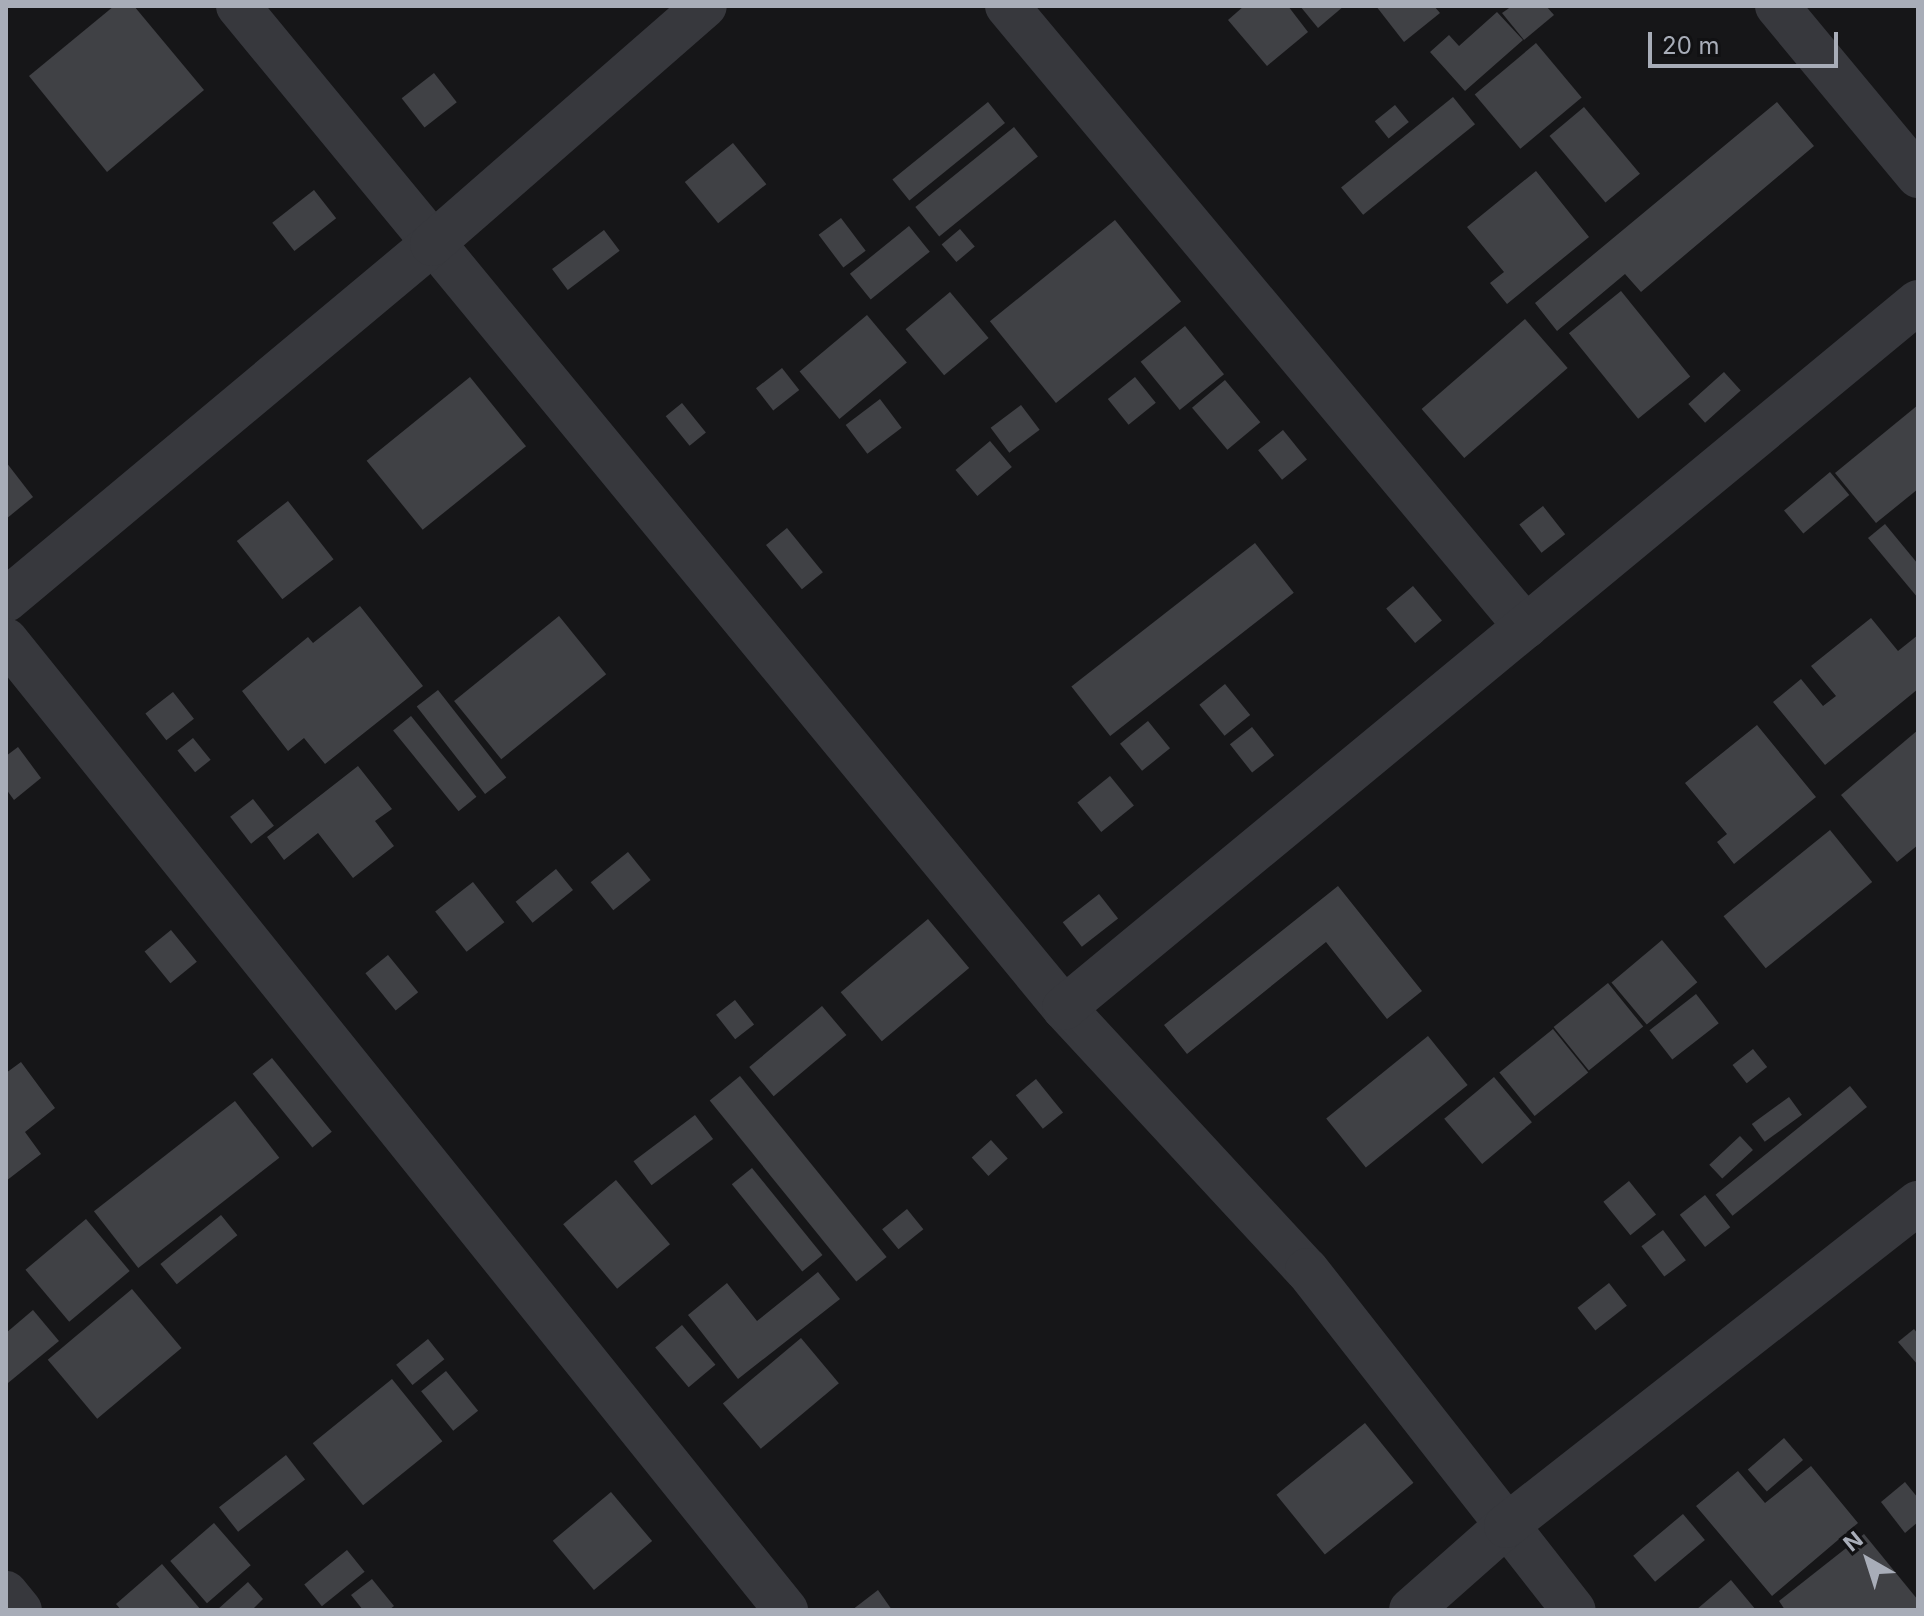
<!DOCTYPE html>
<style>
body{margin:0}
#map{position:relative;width:1924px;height:1616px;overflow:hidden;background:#161618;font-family:Inter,sans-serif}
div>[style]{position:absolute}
.building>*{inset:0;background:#404145;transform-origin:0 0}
.minor>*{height:44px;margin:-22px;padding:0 22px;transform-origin:22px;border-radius:22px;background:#37383d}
span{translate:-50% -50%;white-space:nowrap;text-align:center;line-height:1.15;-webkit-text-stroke:6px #111113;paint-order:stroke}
.frame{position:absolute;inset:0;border:8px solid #a8adb8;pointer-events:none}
.north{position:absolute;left:1828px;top:1520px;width:80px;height:80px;-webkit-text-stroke:6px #111113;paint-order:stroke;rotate:321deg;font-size:22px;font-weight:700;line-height:32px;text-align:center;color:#a8adb8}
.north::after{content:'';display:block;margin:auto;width:28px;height:36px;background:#a8adb8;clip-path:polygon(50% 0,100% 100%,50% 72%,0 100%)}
.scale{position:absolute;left:1648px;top:32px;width:190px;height:36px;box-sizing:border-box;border:4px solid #a8adb8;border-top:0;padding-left:10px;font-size:24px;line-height:28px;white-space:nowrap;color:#a8adb8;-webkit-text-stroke:6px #111113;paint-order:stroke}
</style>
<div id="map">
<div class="building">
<i style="clip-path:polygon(114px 6px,134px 6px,204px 90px,107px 172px,29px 76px)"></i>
<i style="clip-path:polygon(1244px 6px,1288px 6px,1308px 32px,1267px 66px,1228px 20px)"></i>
<i style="clip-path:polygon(1300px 6px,1344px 6px,1318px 28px)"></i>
<i style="clip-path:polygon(1376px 6px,1434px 6px,1440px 13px,1404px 42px)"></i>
<i style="clip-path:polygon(1512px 6px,1546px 6px,1554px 15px,1524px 40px,1502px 13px)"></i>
<i style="clip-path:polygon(1497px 12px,1523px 40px,1465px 91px,1430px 52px,1449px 35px,1459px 46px)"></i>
<i style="left:1536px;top:43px;width:71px;height:80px;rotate:50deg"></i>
<i style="left:434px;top:73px;width:37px;height:41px;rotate:52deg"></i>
<i style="left:1453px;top:97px;width:35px;height:144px;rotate:51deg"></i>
<i style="left:988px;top:102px;width:27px;height:123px;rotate:51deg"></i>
<i style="clip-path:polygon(1777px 102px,1814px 146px,1641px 292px,1625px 274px,1557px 331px,1535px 303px)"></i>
<i style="left:1395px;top:105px;width:22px;height:26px;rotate:51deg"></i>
<i style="left:1584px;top:107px;width:87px;height:45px;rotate:50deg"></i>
<i style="left:1014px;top:127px;width:38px;height:127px;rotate:51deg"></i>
<i style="left:733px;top:143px;width:53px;height:62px;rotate:51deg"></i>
<i style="clip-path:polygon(1536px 171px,1589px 237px,1507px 304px,1490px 283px,1504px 272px,1467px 227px)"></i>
<i style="left:314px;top:190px;width:36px;height:53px;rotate:52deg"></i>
<i style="left:841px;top:218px;width:41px;height:28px;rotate:53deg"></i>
<i style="left:1115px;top:220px;width:105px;height:161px;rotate:51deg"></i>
<i style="left:909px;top:226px;width:33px;height:76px;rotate:51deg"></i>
<i style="left:960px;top:229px;width:23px;height:24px;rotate:50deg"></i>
<i style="left:604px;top:230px;width:26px;height:65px;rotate:53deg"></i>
<i style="left:1621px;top:291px;width:110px;height:67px;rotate:51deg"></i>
<i style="left:950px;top:292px;width:60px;height:58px;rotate:50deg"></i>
<i style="left:867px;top:315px;width:62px;height:88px;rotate:50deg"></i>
<i style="left:1525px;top:319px;width:65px;height:137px;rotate:49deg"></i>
<i style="left:1185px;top:326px;width:62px;height:57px;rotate:51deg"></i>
<i style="left:782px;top:368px;width:28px;height:33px;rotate:52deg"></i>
<i style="left:1724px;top:372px;width:25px;height:48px;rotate:48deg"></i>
<i style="left:470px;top:377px;width:89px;height:133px;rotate:51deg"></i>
<i style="left:1135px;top:377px;width:33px;height:35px;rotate:51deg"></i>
<i style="left:1225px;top:380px;width:55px;height:43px;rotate:50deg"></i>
<i style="left:880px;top:399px;width:36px;height:43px;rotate:53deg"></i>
<i style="left:682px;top:403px;width:38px;height:21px;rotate:51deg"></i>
<i style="left:1021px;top:405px;width:31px;height:38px;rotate:53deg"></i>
<i style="clip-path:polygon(1918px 405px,1918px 489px,1876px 523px,1835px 473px)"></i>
<i style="left:1283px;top:430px;width:38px;height:32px;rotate:51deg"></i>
<i style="left:990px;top:441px;width:34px;height:45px;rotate:50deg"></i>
<i style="clip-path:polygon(6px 462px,33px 497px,6px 519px)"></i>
<i style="left:1830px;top:472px;width:30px;height:60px;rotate:50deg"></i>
<i style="left:288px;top:501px;width:74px;height:65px;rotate:52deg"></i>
<i style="left:1543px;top:506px;width:36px;height:30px;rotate:52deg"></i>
<i style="clip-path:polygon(1885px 524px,1918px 564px,1918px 598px,1868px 538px)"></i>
<i style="left:787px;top:528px;width:57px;height:27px;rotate:51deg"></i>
<i style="left:1255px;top:543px;width:63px;height:233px;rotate:52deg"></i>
<i style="left:1413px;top:586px;width:45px;height:35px;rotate:50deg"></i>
<i style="clip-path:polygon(360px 606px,423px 686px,325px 764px,304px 738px,288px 751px,242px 691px,308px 637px,313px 643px)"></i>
<i style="left:559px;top:616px;width:75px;height:135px;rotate:51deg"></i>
<i style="clip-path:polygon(1871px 618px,1898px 651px,1918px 635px,1918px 689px,1825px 765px,1773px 702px,1801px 679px,1823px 706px,1836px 696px,1811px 666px)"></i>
<i style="left:1225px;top:684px;width:40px;height:33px;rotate:51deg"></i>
<i style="left:438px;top:690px;width:111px;height:27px;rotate:52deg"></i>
<i style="left:173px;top:692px;width:34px;height:35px;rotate:52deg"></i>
<i style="left:411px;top:716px;width:104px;height:23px;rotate:51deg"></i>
<i style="left:1148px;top:721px;width:35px;height:36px;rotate:51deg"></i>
<i style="clip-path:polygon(1757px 725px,1816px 797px,1734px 864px,1717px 842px,1727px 834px,1685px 783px)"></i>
<i style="left:1252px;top:727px;width:36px;height:28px;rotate:52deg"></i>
<i style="clip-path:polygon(1918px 730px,1918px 845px,1897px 862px,1841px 795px)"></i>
<i style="left:193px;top:738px;width:28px;height:20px;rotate:51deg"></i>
<i style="clip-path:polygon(18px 747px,41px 778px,14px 800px,6px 789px,6px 756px)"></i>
<i style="clip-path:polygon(358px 766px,392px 809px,375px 821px,394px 846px,353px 878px,318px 833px,284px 860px,267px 837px)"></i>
<i style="left:1110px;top:776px;width:38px;height:42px;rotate:51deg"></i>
<i style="left:253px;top:799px;width:34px;height:29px;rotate:52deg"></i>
<i style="left:1830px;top:830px;width:67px;height:137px;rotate:51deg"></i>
<i style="left:628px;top:852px;width:36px;height:48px;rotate:51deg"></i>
<i style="left:556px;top:869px;width:27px;height:52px;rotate:51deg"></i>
<i style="left:473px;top:882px;width:51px;height:48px;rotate:52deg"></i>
<i style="clip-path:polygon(1338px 886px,1422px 991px,1387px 1019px,1326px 942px,1187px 1054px,1164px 1025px)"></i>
<i style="left:1099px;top:894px;width:31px;height:46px;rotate:52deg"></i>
<i style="left:928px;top:919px;width:64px;height:114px;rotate:50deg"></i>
<i style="left:171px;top:930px;width:41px;height:34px;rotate:51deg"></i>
<i style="left:1662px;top:940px;width:55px;height:66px;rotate:50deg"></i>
<i style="left:388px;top:955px;width:48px;height:29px;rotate:51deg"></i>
<i style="left:1608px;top:983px;width:56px;height:70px;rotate:51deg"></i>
<i style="left:1696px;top:994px;width:37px;height:59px;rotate:52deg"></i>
<i style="left:735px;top:1000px;width:31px;height:24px;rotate:52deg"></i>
<i style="left:822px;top:1006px;width:38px;height:95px;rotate:50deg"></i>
<i style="left:1553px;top:1029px;width:56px;height:69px;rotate:51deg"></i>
<i style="left:1428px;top:1036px;width:63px;height:131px;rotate:51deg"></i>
<i style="left:1753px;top:1049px;width:23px;height:26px;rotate:52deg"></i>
<i style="left:272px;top:1058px;width:95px;height:25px;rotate:51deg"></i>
<i style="clip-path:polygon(21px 1062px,55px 1108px,25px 1132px,41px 1154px,6px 1181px,6px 1073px)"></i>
<i style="left:740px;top:1076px;width:233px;height:39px;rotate:51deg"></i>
<i style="left:1494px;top:1077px;width:59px;height:65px;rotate:50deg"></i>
<i style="left:1036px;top:1079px;width:43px;height:26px;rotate:51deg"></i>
<i style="left:1850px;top:1086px;width:27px;height:173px;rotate:51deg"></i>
<i style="left:1789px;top:1097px;width:22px;height:46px;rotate:54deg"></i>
<i style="left:235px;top:1101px;width:72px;height:179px;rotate:52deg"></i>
<i style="left:695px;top:1115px;width:30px;height:77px;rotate:53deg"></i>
<i style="left:1740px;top:1136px;width:19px;height:42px;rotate:47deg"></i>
<i style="left:991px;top:1140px;width:25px;height:26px;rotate:48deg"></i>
<i style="left:752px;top:1168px;width:112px;height:26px;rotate:51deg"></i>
<i style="left:616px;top:1180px;width:84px;height:69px;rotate:50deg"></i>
<i style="left:1629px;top:1181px;width:43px;height:33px;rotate:51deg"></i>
<i style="left:1705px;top:1195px;width:41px;height:32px;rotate:52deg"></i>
<i style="left:907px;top:1209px;width:26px;height:32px;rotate:51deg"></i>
<i style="left:221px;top:1215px;width:26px;height:78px;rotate:51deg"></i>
<i style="left:86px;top:1219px;width:68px;height:79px;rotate:50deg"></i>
<i style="left:1663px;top:1230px;width:38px;height:27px;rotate:53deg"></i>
<i style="clip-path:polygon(818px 1272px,840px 1299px,738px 1379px,688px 1315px,727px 1283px,757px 1321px)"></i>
<i style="left:1609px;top:1283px;width:29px;height:40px;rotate:52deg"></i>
<i style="left:132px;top:1289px;width:77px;height:110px;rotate:50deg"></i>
<i style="clip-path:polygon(33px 1310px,59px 1341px,8px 1383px,6px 1333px)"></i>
<i style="left:682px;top:1325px;width:52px;height:35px;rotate:50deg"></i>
<i style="clip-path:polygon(1914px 1329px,1918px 1334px,1918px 1365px,1898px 1342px)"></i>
<i style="left:801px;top:1338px;width:59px;height:102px;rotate:50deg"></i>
<i style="left:428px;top:1339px;width:26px;height:41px;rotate:51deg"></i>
<i style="left:446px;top:1371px;width:51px;height:32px;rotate:51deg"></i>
<i style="left:392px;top:1379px;width:80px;height:102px;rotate:51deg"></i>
<i style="left:1365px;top:1423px;width:77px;height:114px;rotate:51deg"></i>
<i style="left:1784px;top:1438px;width:29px;height:48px;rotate:49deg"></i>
<i style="left:286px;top:1455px;width:31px;height:85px;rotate:52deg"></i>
<i style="clip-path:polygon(1811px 1466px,1858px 1523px,1772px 1596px,1696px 1506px,1738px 1471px,1765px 1503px)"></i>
<i style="clip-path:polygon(1905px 1482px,1918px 1498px,1918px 1522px,1905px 1533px,1881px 1502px)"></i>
<i style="left:611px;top:1492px;width:64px;height:76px;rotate:50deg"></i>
<i style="left:1683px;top:1514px;width:34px;height:65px;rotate:50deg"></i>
<i style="left:214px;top:1523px;width:56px;height:58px;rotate:49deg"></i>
<i style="clip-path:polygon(1864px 1534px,1918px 1600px,1918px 1610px,1785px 1610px,1779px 1601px)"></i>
<i style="left:347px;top:1550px;width:28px;height:55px;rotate:51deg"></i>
<i style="clip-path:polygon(162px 1564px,201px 1610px,121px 1610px,116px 1604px)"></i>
<i style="clip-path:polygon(372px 1579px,394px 1606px,389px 1610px,363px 1610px,351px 1595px)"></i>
<i style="clip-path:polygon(1731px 1580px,1756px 1610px,1696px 1610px)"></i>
<i style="clip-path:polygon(248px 1582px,263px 1599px,252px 1610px,217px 1610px)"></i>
<i style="clip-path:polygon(878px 1590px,892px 1610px,852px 1610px)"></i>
</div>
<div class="minor">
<i style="left:238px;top:6px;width:1299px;rotate:50.5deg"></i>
<i style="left:1064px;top:1008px;width:357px;rotate:47.2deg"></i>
<i style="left:1307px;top:1270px;width:432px;rotate:51.9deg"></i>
<i style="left:1007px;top:6px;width:809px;rotate:50.11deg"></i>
<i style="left:1777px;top:6px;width:221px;rotate:50.3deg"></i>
<i style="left:6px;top:600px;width:555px;rotate:-39.88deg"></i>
<i style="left:432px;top:244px;width:362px;rotate:-41.1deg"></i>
<i style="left:6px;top:640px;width:1245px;rotate:51.2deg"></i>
<i style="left:1064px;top:1008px;width:1108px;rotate:-39.58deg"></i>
<i style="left:6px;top:1593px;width:22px;rotate:51deg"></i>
<i style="left:1411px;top:1610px;width:127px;rotate:-41.5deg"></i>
<i style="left:1506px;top:1526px;width:524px;rotate:-38.1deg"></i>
</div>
<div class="frame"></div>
<div class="north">N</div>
<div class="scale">20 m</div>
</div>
